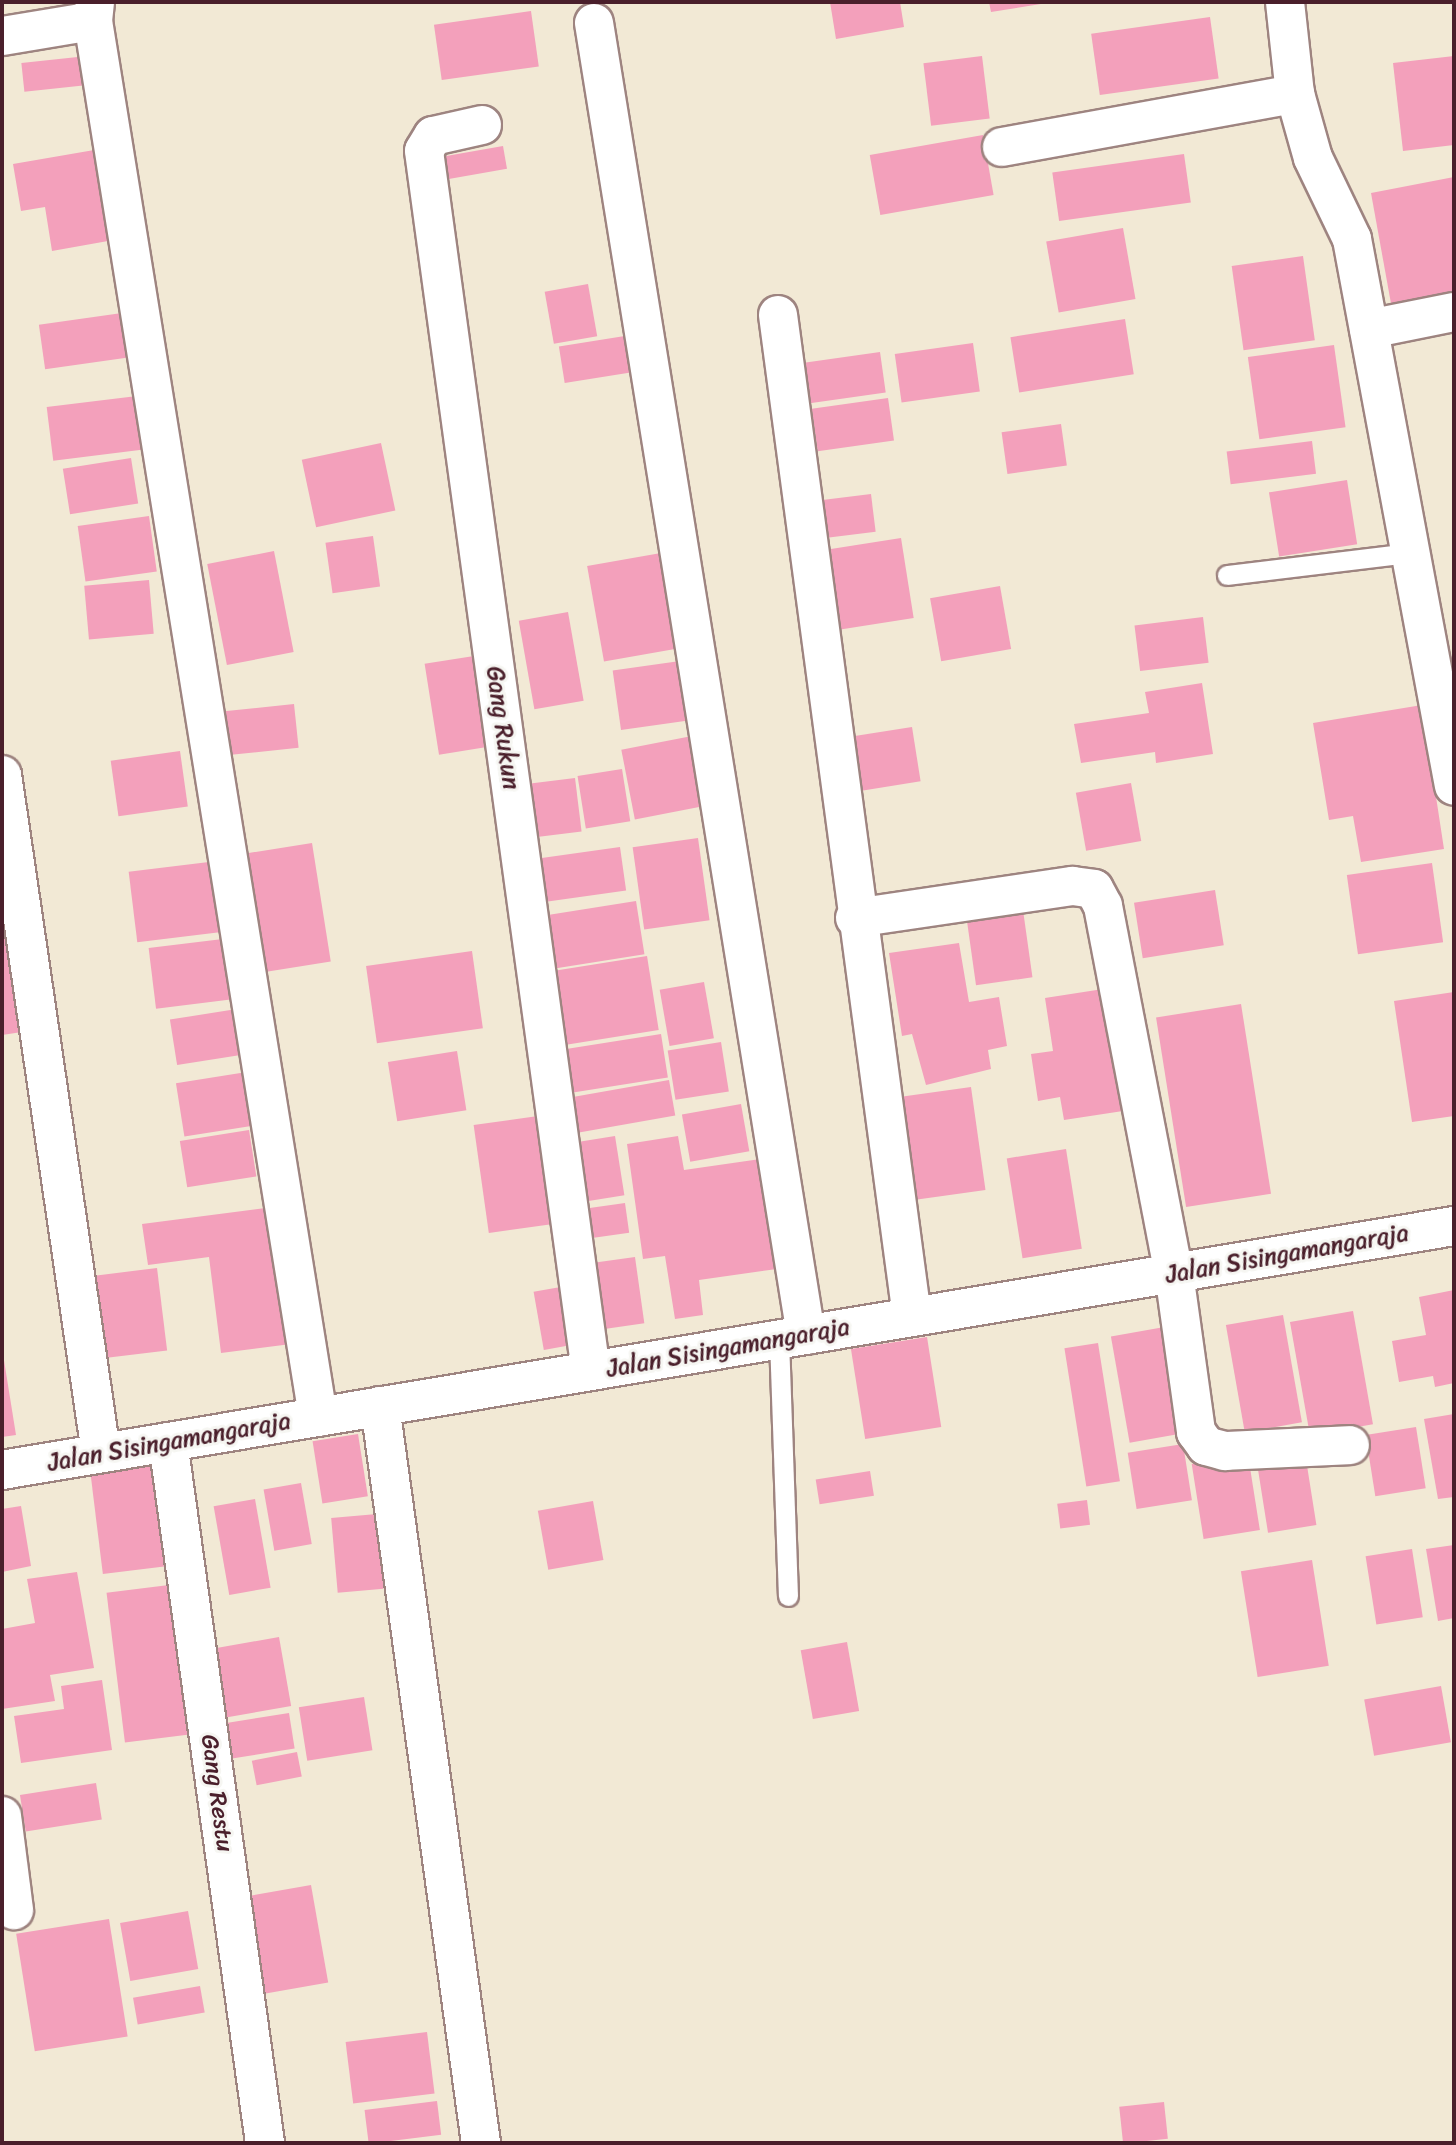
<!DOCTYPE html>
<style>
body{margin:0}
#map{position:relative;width:1456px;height:2145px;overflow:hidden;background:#f2e9d5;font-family:Sriracha,sans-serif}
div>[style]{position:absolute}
.building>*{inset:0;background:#f3a0bb;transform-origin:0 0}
.roads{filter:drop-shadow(2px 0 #9e8480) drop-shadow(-2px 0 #9e8480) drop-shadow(0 2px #9e8480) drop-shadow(0 -2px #9e8480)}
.service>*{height:19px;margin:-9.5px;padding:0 9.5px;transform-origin:9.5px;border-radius:9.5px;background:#fff}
.minor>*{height:38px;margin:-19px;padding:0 19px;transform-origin:19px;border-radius:19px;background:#fff}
.tertiary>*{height:38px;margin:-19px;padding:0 19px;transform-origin:19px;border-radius:19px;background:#fff}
span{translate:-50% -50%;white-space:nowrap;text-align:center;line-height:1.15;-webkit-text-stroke:6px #f6f6f2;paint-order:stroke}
.street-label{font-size:24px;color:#4a1f2b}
.frame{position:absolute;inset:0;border:4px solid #4a1f2b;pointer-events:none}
</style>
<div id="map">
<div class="building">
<i style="clip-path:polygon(830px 2px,900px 2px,904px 27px,836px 39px)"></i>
<i style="clip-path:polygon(989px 2px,1047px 2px,1047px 3px,991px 12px)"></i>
<i style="left:531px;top:11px;width:56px;height:98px;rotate:82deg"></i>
<i style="left:1210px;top:17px;width:62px;height:120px;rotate:82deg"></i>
<i style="left:87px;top:56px;width:29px;height:66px;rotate:84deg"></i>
<i style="left:982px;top:56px;width:63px;height:59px;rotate:83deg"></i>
<i style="clip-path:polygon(1454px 56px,1454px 145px,1403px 151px,1393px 63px)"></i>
<i style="left:983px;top:135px;width:61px;height:115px;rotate:80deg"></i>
<i style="left:503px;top:146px;width:23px;height:62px;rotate:80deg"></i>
<i style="clip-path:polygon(100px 149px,108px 241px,52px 251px,45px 207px,21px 211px,13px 164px)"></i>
<i style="left:1184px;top:154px;width:49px;height:133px;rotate:82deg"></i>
<i style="clip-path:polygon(1454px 177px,1454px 297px,1392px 309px,1371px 193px)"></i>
<i style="left:1123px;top:228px;width:72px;height:78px;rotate:80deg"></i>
<i style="left:1303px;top:256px;width:85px;height:72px;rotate:82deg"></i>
<i style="left:588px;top:284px;width:53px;height:44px;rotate:80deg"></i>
<i style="left:129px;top:312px;width:45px;height:91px;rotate:82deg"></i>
<i style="left:1125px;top:319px;width:56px;height:116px;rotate:81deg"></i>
<i style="left:631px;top:335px;width:37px;height:73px;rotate:81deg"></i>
<i style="left:973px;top:343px;width:49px;height:79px;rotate:82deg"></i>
<i style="left:1334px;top:345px;width:83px;height:87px;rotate:82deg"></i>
<i style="left:880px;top:352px;width:41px;height:82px;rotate:82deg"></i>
<i style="left:137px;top:396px;width:54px;height:91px;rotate:83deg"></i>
<i style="left:888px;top:398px;width:43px;height:77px;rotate:82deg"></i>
<i style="left:1061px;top:424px;width:42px;height:60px;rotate:82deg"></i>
<i style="left:1312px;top:441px;width:33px;height:86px;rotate:83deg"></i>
<i style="left:381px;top:443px;width:69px;height:81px;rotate:78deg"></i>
<i style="left:131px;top:458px;width:46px;height:69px;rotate:81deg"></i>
<i style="left:1347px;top:480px;width:65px;height:79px;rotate:81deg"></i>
<i style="left:871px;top:494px;width:38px;height:55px;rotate:83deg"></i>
<i style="left:149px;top:516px;width:56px;height:72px;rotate:82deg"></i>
<i style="left:373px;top:536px;width:51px;height:48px;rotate:82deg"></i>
<i style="left:901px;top:538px;width:81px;height:79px;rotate:81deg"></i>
<i style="left:274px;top:551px;width:103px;height:68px;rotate:79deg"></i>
<i style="left:661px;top:553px;width:97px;height:75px;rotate:80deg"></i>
<i style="left:149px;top:580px;width:54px;height:65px;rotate:85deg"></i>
<i style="left:1000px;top:586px;width:64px;height:71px;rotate:80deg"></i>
<i style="left:568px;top:612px;width:90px;height:50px;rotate:80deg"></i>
<i style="left:1203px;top:617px;width:46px;height:69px;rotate:83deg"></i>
<i style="left:474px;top:656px;width:92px;height:50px;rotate:81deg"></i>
<i style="left:680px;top:661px;width:60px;height:68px;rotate:82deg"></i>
<i style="clip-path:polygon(1202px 683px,1213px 754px,1156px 763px,1155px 752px,1081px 763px,1074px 724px,1149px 713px,1145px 692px)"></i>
<i style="left:294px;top:704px;width:44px;height:80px;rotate:84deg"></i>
<i style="clip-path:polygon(1422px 705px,1444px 849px,1361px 862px,1353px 816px,1329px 820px,1313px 723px)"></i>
<i style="left:912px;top:727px;width:55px;height:66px;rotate:81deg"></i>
<i style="left:692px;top:736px;width:71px;height:72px;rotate:79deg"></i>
<i style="left:180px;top:751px;width:56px;height:70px;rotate:82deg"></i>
<i style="left:622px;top:769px;width:53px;height:45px;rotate:81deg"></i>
<i style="left:575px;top:778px;width:54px;height:49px;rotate:83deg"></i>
<i style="left:1131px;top:783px;width:59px;height:56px;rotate:80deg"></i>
<i style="left:698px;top:838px;width:83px;height:66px;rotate:82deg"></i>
<i style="left:312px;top:843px;width:120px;height:73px;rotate:81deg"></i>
<i style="left:620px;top:847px;width:44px;height:88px;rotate:82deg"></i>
<i style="left:217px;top:861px;width:71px;height:89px;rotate:83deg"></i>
<i style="left:1432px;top:863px;width:80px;height:86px;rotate:82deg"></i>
<i style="left:1215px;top:890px;width:56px;height:82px;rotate:81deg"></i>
<i style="left:636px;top:901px;width:54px;height:102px;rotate:81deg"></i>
<i style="left:1023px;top:910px;width:68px;height:57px;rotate:82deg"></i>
<i style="clip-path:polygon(2px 919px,22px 1032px,2px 1035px)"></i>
<i style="left:231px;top:938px;width:61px;height:83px;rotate:83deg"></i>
<i style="clip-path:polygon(959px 943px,969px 1002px,999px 997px,1007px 1046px,988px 1050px,991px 1069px,926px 1085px,912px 1034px,902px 1036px,889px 953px)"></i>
<i style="left:472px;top:951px;width:78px;height:107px;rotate:82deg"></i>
<i style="left:647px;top:956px;width:75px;height:100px;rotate:81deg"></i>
<i style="left:704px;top:982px;width:57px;height:45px;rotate:80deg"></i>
<i style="clip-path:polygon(1103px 989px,1123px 1111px,1064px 1120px,1060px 1097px,1038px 1101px,1031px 1054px,1053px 1051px,1045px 998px)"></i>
<i style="clip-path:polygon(1454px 992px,1454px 1116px,1412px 1122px,1394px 1001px)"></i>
<i style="left:1241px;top:1004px;width:192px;height:86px;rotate:81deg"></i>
<i style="left:243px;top:1008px;width:46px;height:74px;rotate:81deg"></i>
<i style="left:661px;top:1034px;width:44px;height:96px;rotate:81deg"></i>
<i style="left:721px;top:1042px;width:50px;height:54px;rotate:81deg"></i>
<i style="left:457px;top:1051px;width:60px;height:70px;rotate:81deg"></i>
<i style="left:253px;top:1071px;width:54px;height:78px;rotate:81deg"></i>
<i style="left:669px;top:1080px;width:36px;height:102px;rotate:80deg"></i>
<i style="left:971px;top:1087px;width:104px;height:76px;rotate:82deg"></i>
<i style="left:741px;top:1104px;width:48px;height:60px;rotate:80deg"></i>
<i style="left:538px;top:1116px;width:109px;height:65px;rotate:82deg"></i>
<i style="left:249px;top:1130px;width:47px;height:70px;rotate:81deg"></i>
<i style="left:615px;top:1136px;width:60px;height:41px;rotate:81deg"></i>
<i style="clip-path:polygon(678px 1136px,684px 1170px,768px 1158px,784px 1268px,699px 1280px,703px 1315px,675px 1319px,665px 1256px,643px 1259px,627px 1144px)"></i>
<i style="left:1066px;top:1149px;width:101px;height:60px;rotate:81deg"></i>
<i style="left:625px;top:1203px;width:30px;height:50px;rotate:82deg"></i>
<i style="clip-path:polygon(273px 1207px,291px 1344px,221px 1353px,209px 1257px,148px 1265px,142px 1224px)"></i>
<i style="left:635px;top:1257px;width:67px;height:49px;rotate:82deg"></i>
<i style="left:157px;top:1268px;width:83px;height:71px;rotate:83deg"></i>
<i style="left:572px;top:1285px;width:59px;height:39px;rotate:80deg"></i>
<i style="clip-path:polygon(1454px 1290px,1454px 1383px,1435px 1387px,1433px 1376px,1399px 1382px,1392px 1341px,1426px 1335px,1419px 1297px)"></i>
<i style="left:1353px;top:1311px;width:115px;height:64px;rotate:80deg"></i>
<i style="left:1283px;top:1315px;width:109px;height:58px;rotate:80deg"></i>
<i style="left:1170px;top:1326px;width:108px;height:60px;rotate:80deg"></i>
<i style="left:927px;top:1337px;width:91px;height:77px;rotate:81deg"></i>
<i style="left:1098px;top:1343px;width:140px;height:34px;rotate:81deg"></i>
<i style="clip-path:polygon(3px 1354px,16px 1435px,2px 1437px,2px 1355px)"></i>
<i style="clip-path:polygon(1454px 1414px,1454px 1497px,1438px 1499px,1424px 1419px)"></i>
<i style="left:1416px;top:1427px;width:62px;height:51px;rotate:81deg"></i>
<i style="left:358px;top:1434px;width:63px;height:46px;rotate:81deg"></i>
<i style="left:1183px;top:1444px;width:57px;height:56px;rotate:81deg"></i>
<i style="left:1305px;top:1453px;width:73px;height:49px;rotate:81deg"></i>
<i style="left:1248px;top:1455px;width:76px;height:57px;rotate:81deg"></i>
<i style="left:162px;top:1465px;width:101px;height:72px;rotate:83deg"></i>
<i style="left:870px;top:1471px;width:25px;height:55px;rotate:81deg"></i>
<i style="left:301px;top:1483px;width:62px;height:38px;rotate:80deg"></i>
<i style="left:255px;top:1499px;width:90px;height:42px;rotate:80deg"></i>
<i style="left:1087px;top:1500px;width:25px;height:30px;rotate:83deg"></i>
<i style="left:593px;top:1501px;width:60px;height:56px;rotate:80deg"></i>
<i style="clip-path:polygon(21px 1506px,31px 1566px,2px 1572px,2px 1509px)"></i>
<i style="left:377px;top:1514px;width:75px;height:46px;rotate:85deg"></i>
<i style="clip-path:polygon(1454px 1545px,1454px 1618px,1438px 1621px,1426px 1549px)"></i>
<i style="left:1412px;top:1549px;width:69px;height:47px;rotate:81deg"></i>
<i style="left:1312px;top:1560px;width:107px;height:72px;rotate:81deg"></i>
<i style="clip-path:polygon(77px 1572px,94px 1668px,50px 1675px,55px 1701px,2px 1709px,2px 1629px,35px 1623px,27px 1579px)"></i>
<i style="left:177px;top:1584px;width:151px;height:71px;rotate:83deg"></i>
<i style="left:279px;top:1637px;width:70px;height:72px;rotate:80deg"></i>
<i style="left:847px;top:1642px;width:70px;height:47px;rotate:80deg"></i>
<i style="clip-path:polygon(102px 1680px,112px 1750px,21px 1763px,14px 1716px,64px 1709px,61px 1686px)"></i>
<i style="left:1441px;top:1686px;width:57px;height:78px;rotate:80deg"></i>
<i style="left:364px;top:1697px;width:54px;height:66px;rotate:81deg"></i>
<i style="left:289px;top:1713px;width:36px;height:73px;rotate:81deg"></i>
<i style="left:297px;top:1752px;width:25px;height:46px;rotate:79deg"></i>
<i style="left:96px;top:1783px;width:37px;height:77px;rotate:81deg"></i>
<i style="left:311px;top:1885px;width:99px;height:75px;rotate:80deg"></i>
<i style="left:188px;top:1911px;width:59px;height:69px;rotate:80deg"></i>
<i style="left:109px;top:1919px;width:119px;height:94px;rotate:81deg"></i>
<i style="left:200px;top:1986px;width:27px;height:68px;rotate:80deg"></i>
<i style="left:427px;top:2032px;width:62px;height:82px;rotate:83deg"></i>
<i style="left:437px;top:2101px;width:34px;height:73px;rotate:83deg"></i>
<i style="left:1164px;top:2102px;width:37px;height:45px;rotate:84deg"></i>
</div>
<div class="roads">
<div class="service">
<i style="left:1227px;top:575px;width:183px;rotate:-6.9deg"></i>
<i style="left:779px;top:1339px;width:257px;rotate:88deg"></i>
</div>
<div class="minor">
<i style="left:95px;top:2px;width:19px;rotate:96deg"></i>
<i style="left:93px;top:21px;width:1414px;rotate:80.84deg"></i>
<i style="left:1285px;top:2px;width:93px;rotate:83.8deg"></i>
<i style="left:1295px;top:94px;width:66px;rotate:74.3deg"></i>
<i style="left:1313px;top:158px;width:90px;rotate:64.3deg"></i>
<i style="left:1352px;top:239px;width:556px;rotate:79.44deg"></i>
<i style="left:594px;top:23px;width:1329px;rotate:80.82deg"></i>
<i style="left:2px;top:36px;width:92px;rotate:-9.4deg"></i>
<i style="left:482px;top:125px;width:50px;rotate:167.3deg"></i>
<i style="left:433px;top:136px;width:17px;rotate:121deg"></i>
<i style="left:424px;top:151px;width:1231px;rotate:82.21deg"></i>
<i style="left:1002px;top:147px;width:298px;rotate:-10.3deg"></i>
<i style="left:778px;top:315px;width:1011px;rotate:82.38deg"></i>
<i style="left:1369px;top:329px;width:87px;rotate:-11.3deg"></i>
<i style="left:2px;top:775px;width:685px;rotate:81.69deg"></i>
<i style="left:855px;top:918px;width:220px;rotate:-8.4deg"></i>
<i style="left:1073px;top:886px;width:21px;rotate:8deg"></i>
<i style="left:1094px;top:889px;width:19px;rotate:62deg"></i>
<i style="left:1103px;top:906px;width:374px;rotate:79.1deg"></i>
<i style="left:1174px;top:1273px;width:161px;rotate:82.1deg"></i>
<i style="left:1196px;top:1432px;width:17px;rotate:54deg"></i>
<i style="left:1206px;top:1446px;width:20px;rotate:15deg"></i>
<i style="left:1225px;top:1451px;width:125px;rotate:-2.7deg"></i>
<i style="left:380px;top:1406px;width:744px;rotate:82.2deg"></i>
<i style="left:168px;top:1442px;width:708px;rotate:82.12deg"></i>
<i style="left:2px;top:1816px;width:95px;rotate:82.7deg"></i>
</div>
<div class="tertiary">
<i style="left:2px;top:1470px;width:1472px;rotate:-9.54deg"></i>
</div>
</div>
<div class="street-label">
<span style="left:503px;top:728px;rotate:82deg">Gang Rukun</span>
<span style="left:1287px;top:1254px;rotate:-10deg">Jalan Sisingamangaraja</span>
<span style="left:728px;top:1348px;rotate:-10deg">Jalan Sisingamangaraja</span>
<span style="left:169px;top:1442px;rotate:-10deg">Jalan Sisingamangaraja</span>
<span style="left:217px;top:1793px;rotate:82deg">Gang Restu</span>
</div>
<div class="frame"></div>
</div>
